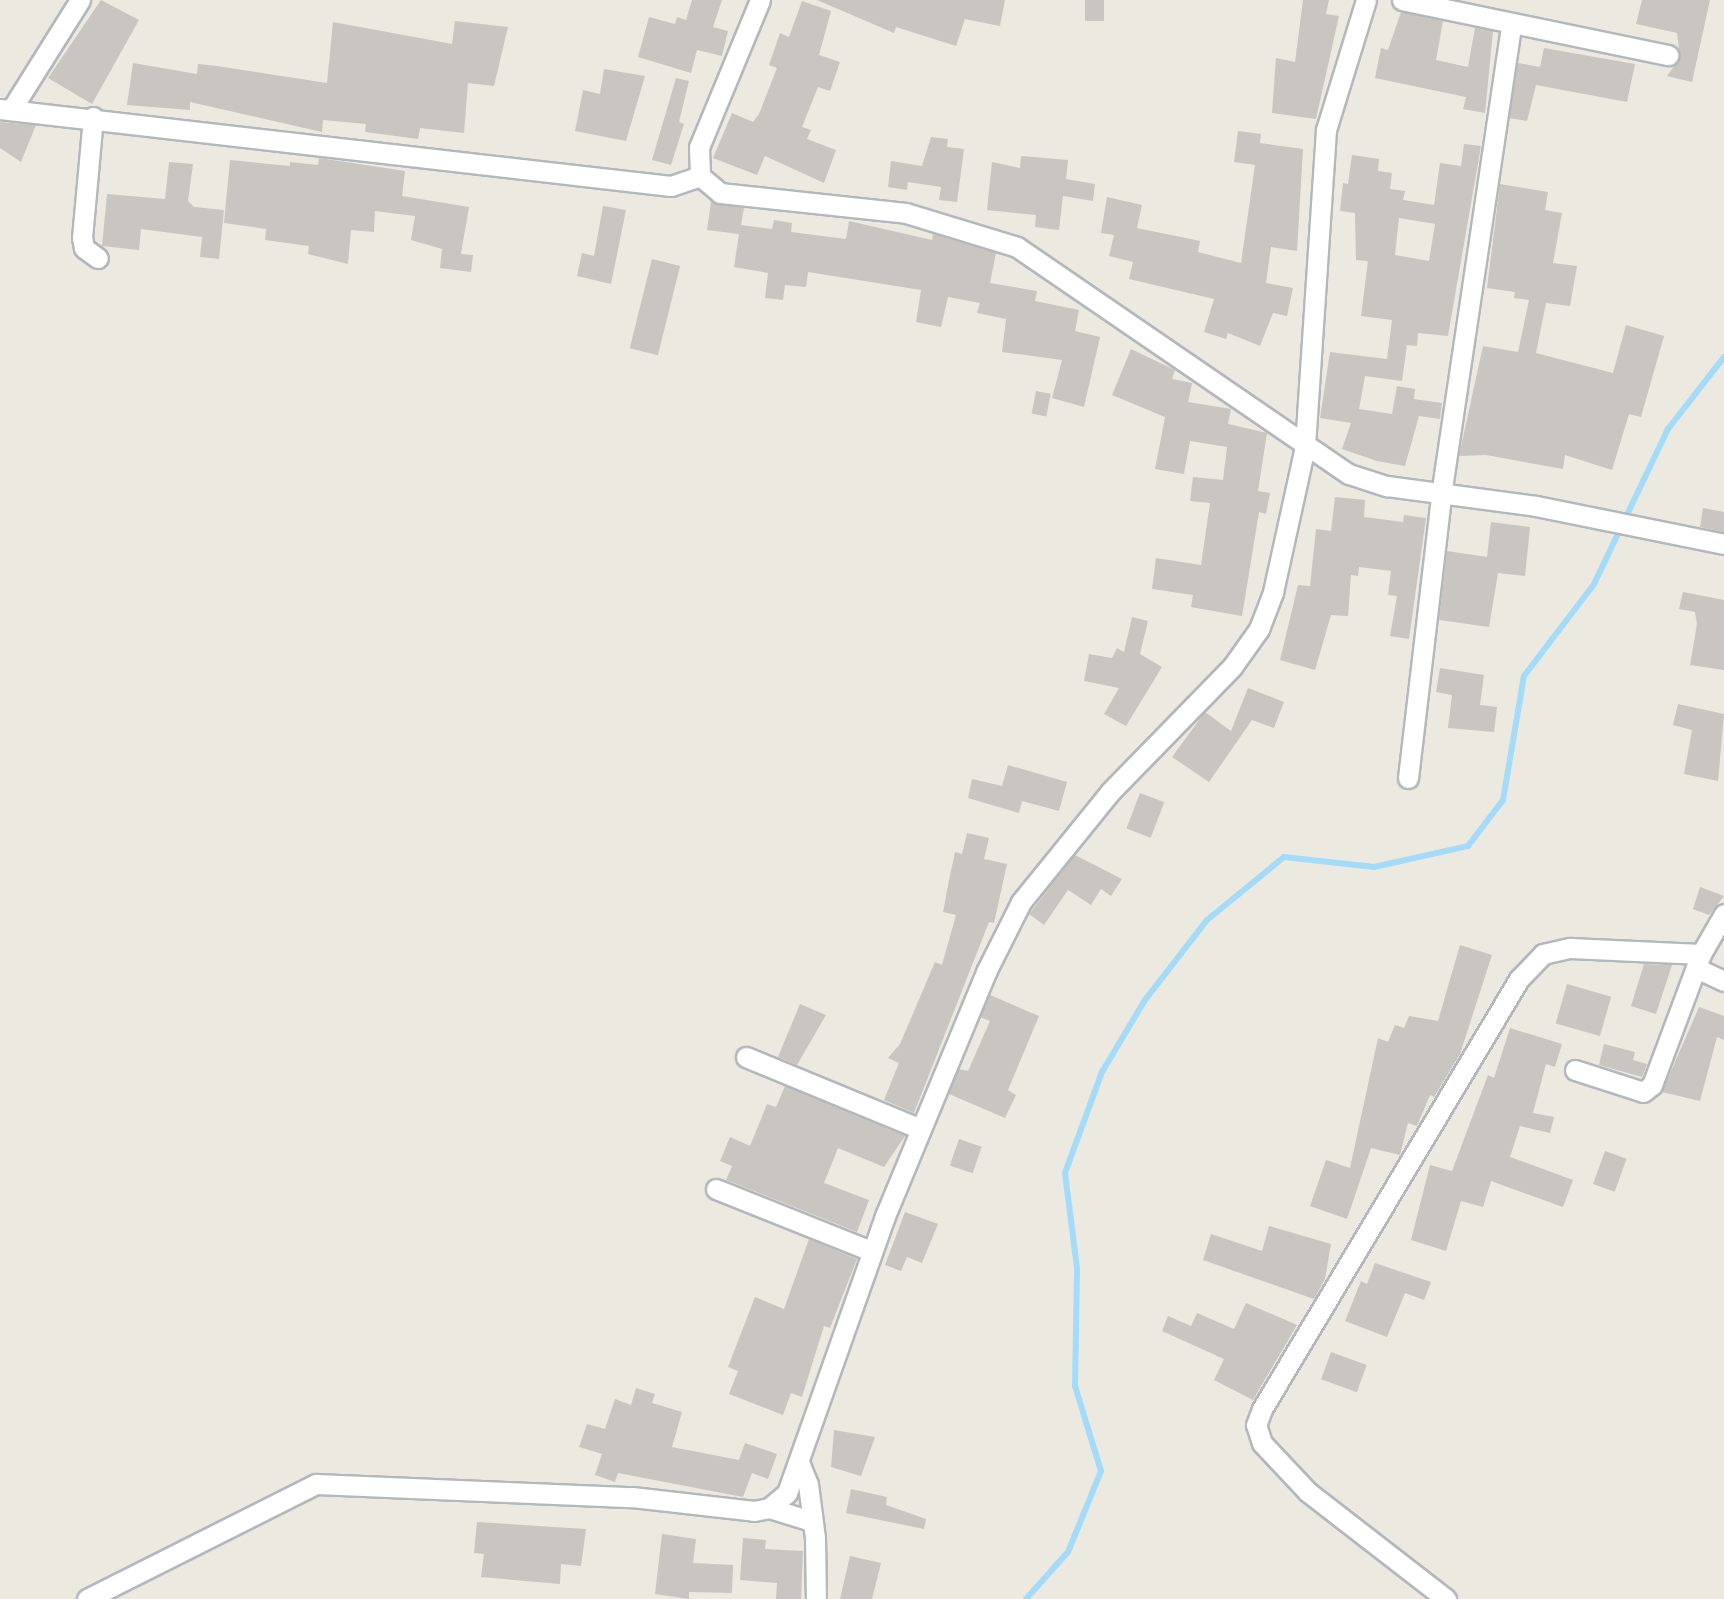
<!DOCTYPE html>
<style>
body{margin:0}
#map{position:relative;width:1724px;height:1599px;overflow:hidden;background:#ece9e1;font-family:"PT Sans Narrow",sans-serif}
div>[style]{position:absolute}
.stream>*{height:6px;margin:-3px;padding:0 3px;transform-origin:3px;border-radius:3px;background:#a4dbf9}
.building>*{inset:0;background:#c9c5c0;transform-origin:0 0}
.roads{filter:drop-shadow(2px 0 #b4b7bb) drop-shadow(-2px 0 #b4b7bb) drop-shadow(0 2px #b4b7bb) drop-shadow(0 -2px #b4b7bb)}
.street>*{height:19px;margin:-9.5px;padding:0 9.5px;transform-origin:9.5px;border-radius:9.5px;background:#fff}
span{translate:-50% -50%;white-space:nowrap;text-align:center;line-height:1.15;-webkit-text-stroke:5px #fff;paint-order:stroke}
</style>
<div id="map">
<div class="stream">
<i style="left:1026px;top:1599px;width:63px;rotate:-48.2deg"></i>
<i style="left:1068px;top:1552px;width:87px;rotate:-67.8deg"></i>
<i style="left:1101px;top:1471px;width:89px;rotate:-107deg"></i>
<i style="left:1075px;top:1386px;width:118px;rotate:-89deg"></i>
<i style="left:1077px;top:1268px;width:96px;rotate:-97.2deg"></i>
<i style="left:1065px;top:1173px;width:108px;rotate:-69.9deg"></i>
<i style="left:1102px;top:1072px;width:84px;rotate:-59.2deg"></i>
<i style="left:1145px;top:1000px;width:101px;rotate:-52.2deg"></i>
<i style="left:1207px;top:920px;width:99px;rotate:-39.3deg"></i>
<i style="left:1284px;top:857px;width:91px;rotate:6.3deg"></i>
<i style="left:1374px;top:867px;width:96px;rotate:-12.6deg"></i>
<i style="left:1468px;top:846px;width:58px;rotate:-52.7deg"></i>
<i style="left:1503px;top:800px;width:126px;rotate:-80.4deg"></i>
<i style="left:1524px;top:676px;width:116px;rotate:-52.7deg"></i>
<i style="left:1594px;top:584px;width:172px;rotate:-64.5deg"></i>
<i style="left:1668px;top:429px;width:91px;rotate:-52.1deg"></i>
</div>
<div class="building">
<i style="clip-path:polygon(101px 0,139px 20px,92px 104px,48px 78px)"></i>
<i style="clip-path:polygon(692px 0,722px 0,713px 27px,728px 31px,722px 56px,697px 50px,691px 73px,638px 57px,649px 17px,675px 24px,677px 17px,686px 20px)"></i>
<i style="clip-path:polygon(817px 0,1005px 0,1000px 26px,965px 19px,956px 46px,896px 27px,894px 33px)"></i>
<i style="left:1085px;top:0;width:19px;height:21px"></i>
<i style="clip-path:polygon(1303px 0,1329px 0,1326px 14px,1339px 16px,1316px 119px,1272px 113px,1276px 58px,1295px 62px)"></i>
<i style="clip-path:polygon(1642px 0,1710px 0,1692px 82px,1667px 76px,1680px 58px,1677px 33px,1636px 24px)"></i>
<i style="clip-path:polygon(802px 1px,831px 11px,819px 55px,840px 62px,830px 91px,818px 87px,802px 127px,811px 130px,807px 139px,836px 150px,824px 183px,765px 156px,757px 175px,713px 158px,732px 113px,753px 122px,759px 114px,777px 68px,769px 65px,780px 33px,789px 37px)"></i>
<i style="clip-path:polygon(1401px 12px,1443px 21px,1436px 60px,1468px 67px,1475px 28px,1493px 31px,1485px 113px,1463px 109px,1466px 97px,1375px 78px,1381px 48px,1388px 50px)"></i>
<i style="clip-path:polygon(455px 21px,508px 27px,494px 86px,468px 83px,464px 133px,420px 128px,418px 139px,365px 132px,366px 124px,323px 120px,322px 132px,190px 102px,190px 110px,127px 105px,133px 63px,197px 74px,198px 64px,217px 66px,327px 83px,333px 22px,452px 44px)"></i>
<i style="clip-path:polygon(1544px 48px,1635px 64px,1627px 102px,1536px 85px,1527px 121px,1509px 118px,1518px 63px,1540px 67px)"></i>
<i style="clip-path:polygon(604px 69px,645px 76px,626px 141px,575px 131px,583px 90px,600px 94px)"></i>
<i style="clip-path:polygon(676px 78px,689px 81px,679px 122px,684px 124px,671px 165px,652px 160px)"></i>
<i style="clip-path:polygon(0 122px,36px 125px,21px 162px,0 148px)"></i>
<i style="clip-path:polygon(1238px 131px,1261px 134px,1260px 143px,1303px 149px,1297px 251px,1271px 247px,1266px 283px,1293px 288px,1287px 316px,1273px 313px,1260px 346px,1228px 333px,1226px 339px,1204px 332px,1214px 299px,1129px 279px,1133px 262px,1109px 256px,1114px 235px,1101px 233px,1107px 197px,1142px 205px,1137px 228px,1200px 241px,1198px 252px,1241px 263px,1255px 165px,1234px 162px)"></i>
<i style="clip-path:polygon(931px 137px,948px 139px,947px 147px,964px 149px,957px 202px,939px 200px,941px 187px,908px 182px,907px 190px,888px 187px,891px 161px,922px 166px)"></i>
<i style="clip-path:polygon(evenodd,1464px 144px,1481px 146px,1448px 336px,1418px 333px,1417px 346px,1407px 345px,1402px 381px,1365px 376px,1359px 409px,1392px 414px,1397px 386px,1415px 389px,1414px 399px,1442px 403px,1440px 419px,1419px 416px,1405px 466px,1377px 461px,1342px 449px,1351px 423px,1320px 418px,1330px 352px,1387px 359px,1392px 320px,1361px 316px,1368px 261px,1356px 260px,1355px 213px,1340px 211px,1343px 183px,1348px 184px,1352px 155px,1379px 159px,1378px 171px,1392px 173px,1390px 189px,1405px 191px,1403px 200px,1434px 205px,1440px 163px,1461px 166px,1464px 144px,1399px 218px,1435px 224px,1429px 261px,1395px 255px,1399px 218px)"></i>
<i style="clip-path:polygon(1021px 156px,1068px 160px,1066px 179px,1095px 184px,1093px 201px,1063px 196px,1059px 230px,1035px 227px,1036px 215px,987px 210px,992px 162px,1020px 168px)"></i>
<i style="clip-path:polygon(319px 158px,405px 171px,402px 196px,469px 207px,461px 254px,473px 255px,471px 272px,440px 268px,442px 249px,411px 240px,415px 216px,375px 211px,374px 232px,351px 230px,348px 264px,308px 254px,309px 246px,265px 240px,266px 229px,224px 223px,230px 160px,290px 166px,290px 162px,318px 165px)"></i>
<i style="clip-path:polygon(169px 162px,193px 164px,188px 201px,194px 207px,224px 210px,219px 259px,200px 257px,202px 237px,141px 229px,139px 250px,102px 246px,107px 194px,165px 199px)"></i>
<i style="clip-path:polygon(1500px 184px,1548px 192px,1545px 210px,1562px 213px,1553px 263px,1577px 266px,1570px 306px,1546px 303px,1536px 353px,1613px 373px,1626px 325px,1664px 336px,1641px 417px,1629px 414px,1612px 470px,1565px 455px,1563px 469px,1486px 455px,1459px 456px,1483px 346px,1518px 352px,1529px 300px,1514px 298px,1515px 292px,1487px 288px)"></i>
<i style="clip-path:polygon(711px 202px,744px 208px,741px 225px,772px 229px,774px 220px,792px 223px,791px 232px,846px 239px,849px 221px,932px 240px,933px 234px,996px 253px,990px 283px,1037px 291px,1035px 301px,1079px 310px,1075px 331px,1100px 337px,1084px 407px,1052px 398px,1062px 360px,1002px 352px,1006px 319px,977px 313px,980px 303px,948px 297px,941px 327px,916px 322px,921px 290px,808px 272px,806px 287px,785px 285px,783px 300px,765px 298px,768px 273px,734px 267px,739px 234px,707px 230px)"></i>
<i style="clip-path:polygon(603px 206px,626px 210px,611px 284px,577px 276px,582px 253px,594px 256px)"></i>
<i style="left:652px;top:259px;width:29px;height:92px;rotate:14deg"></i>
<i style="clip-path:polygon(1131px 349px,1175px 370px,1172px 379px,1192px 383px,1188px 402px,1231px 409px,1228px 424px,1267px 433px,1258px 491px,1270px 493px,1266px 514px,1259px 512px,1242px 616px,1191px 607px,1193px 595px,1152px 589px,1156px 558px,1201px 565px,1210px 503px,1190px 501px,1193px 477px,1223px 480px,1227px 447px,1190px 441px,1184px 474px,1155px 469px,1165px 417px,1112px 395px)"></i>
<i style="left:1036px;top:391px;width:15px;height:23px;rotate:11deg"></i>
<i style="clip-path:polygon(1335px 497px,1365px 500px,1364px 517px,1403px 522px,1404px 515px,1426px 518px,1409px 639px,1390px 636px,1397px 596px,1388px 595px,1391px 571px,1359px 567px,1358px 576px,1351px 575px,1348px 616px,1331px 615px,1315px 670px,1280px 660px,1298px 585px,1310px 586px,1316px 529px,1331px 531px)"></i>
<i style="clip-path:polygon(1703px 508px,1724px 512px,1724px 532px,1700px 527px)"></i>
<i style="clip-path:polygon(1491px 522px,1530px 527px,1525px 576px,1498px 573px,1489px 627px,1439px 620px,1447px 551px,1487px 557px)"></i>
<i style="clip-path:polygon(1683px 592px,1724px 600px,1724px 670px,1690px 665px,1697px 624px,1695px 612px,1679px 609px)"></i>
<i style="clip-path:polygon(1132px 617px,1148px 621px,1140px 654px,1162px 667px,1126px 726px,1104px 714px,1119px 688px,1084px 681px,1089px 654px,1112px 658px,1117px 648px,1124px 652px)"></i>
<i style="clip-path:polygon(1440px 668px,1484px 675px,1480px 705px,1497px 707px,1494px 732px,1448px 728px,1452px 695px,1436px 692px)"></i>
<i style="clip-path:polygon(1248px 688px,1284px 702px,1274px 728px,1252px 720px,1209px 782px,1172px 757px,1205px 712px,1231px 731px)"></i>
<i style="clip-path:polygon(1678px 704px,1724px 714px,1718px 781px,1684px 774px,1692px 730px,1673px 725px)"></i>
<i style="clip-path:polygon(1008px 765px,1067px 782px,1059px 811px,1022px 801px,1019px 813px,968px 798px,972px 779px,1002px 786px)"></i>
<i style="left:1140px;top:793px;width:26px;height:38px;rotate:21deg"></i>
<i style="clip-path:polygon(967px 833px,989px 838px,984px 859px,1007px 864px,994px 923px,989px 922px,914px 1113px,884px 1100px,899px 1063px,888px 1058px,900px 1044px,935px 962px,942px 965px,956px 915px,943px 912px,949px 880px,955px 852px,962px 854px)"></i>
<i style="clip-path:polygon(1075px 855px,1122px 879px,1111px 896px,1101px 889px,1091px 905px,1068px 890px,1044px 925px,1029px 914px)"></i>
<i style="clip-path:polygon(1700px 887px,1724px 896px,1709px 915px,1693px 909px)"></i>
<i style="clip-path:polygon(1460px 945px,1492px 955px,1460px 1054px,1434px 1097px,1430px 1095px,1417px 1126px,1408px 1123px,1400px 1155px,1371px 1148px,1347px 1219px,1310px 1206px,1326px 1160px,1350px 1168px,1378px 1038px,1388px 1042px,1395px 1025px,1404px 1028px,1409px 1016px,1438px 1021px)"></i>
<i style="clip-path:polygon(1644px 964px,1672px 965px,1656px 1014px,1631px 1006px)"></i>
<i style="left:1567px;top:984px;width:46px;height:41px;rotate:16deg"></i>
<i style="clip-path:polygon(990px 995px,1039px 1016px,1008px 1090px,1016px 1095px,1005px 1118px,949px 1094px,959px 1069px,968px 1071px,990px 1021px,980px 1017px)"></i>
<i style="clip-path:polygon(800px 1004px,826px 1015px,797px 1065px,778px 1057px)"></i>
<i style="clip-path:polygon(1699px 1007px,1724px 1016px,1724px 1040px,1717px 1037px,1700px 1101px,1662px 1092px)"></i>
<i style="clip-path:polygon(1510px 1028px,1562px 1044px,1555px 1067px,1546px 1064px,1533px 1113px,1554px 1117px,1550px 1133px,1520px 1126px,1510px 1157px,1573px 1180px,1563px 1207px,1491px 1181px,1483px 1207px,1461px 1201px,1446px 1251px,1411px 1240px,1430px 1165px,1452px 1171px,1488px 1075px,1494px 1078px)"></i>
<i style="clip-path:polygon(1604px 1044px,1635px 1052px,1633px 1060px,1647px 1064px,1642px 1077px,1599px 1065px)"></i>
<i style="clip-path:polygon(785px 1086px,905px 1136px,884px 1167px,838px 1148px,824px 1183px,869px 1200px,857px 1232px,726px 1180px,732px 1166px,720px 1161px,730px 1137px,750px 1146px,767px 1104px,776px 1107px)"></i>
<i style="left:959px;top:1139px;width:24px;height:28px;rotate:19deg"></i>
<i style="left:1605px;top:1151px;width:23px;height:35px;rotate:20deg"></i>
<i style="clip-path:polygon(905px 1212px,938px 1224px,922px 1263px,907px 1257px,901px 1271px,885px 1265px)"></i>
<i style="clip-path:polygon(1269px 1226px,1331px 1244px,1325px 1279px,1314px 1299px,1203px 1260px,1211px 1234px,1262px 1251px)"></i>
<i style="clip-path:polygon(809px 1239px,857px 1259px,830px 1328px,824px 1326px,802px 1397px,791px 1393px,783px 1415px,729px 1394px,738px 1371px,728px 1367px,755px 1297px,784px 1309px)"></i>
<i style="clip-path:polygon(1375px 1263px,1431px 1282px,1424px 1300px,1405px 1293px,1387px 1337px,1345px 1321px,1361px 1281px,1367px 1284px)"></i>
<i style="clip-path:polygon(1246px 1303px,1297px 1325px,1253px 1400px,1214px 1380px,1224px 1359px,1162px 1331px,1168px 1316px,1191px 1326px,1197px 1313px,1234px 1329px)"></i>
<i style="left:1331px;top:1352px;width:38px;height:29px;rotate:20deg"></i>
<i style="clip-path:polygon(636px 1388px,655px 1394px,652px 1403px,682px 1412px,672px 1447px,739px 1460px,745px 1443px,777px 1454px,768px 1479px,752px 1473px,743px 1497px,618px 1473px,615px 1482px,595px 1475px,602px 1454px,579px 1447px,587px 1424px,605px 1429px,615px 1399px,631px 1405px)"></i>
<i style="clip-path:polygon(834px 1430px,875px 1437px,861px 1476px,831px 1467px)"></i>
<i style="clip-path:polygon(851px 1489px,887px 1497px,886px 1505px,926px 1519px,924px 1529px,846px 1513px)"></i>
<i style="clip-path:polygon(477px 1522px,586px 1529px,581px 1566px,561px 1564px,560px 1584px,481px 1577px,484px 1554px,474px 1553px)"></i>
<i style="clip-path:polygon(662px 1534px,696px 1539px,693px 1563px,733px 1565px,732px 1593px,689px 1592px,689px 1599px,655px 1594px)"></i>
<i style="clip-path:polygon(743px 1538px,766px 1540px,765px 1549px,803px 1551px,801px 1599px,776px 1599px,777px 1583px,740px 1580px)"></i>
<i style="clip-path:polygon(850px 1556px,881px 1563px,872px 1599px,840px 1599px)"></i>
</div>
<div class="roads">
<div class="street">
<i style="left:760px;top:0;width:159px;rotate:112.5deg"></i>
<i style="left:699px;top:147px;width:29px;rotate:88deg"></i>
<i style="left:700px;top:176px;width:26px;rotate:40deg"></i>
<i style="left:720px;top:193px;width:187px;rotate:6.1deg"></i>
<i style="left:906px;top:213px;width:116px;rotate:17deg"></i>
<i style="left:1017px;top:247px;width:402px;rotate:34.4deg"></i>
<i style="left:1349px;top:474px;width:40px;rotate:18deg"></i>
<i style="left:1387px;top:486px;width:150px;rotate:7.6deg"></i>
<i style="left:1536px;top:506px;width:192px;rotate:11.4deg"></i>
<i style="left:1402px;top:0;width:272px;rotate:11.7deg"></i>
<i style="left:0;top:109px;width:675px;rotate:6.55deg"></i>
<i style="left:671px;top:186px;width:31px;rotate:-19deg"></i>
<i style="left:11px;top:110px;width:130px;rotate:-57.9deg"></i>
<i style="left:93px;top:117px;width:121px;rotate:95.2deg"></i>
<i style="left:82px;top:237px;width:11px;rotate:80deg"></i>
<i style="left:84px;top:248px;width:17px;rotate:36deg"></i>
<i style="left:1408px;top:778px;width:285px;rotate:-83.3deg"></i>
<i style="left:1441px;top:495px;width:476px;rotate:-81.5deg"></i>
<i style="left:1696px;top:968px;width:31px;rotate:25deg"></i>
<i style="left:746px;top:1057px;width:189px;rotate:22.4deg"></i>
<i style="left:1575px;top:1070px;width:71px;rotate:17.9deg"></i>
<i style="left:1643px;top:1092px;width:11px;rotate:-38deg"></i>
<i style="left:1652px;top:1085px;width:140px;rotate:-69.5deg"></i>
<i style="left:716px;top:1189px;width:167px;rotate:21.8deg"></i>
<i style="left:799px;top:1462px;width:24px;rotate:68deg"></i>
<i style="left:808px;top:1484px;width:54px;rotate:82.6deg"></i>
<i style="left:815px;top:1538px;width:61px;rotate:89.1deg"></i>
<i style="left:769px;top:1508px;width:44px;rotate:17.2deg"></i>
<i style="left:87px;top:1599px;width:256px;rotate:-26.7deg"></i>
<i style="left:316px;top:1484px;width:316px;rotate:2.4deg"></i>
<i style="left:632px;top:1497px;width:123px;rotate:6.5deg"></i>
<i style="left:754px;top:1511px;width:15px;rotate:-11deg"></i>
<i style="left:769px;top:1508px;width:23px;rotate:-40deg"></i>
<i style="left:787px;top:1493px;width:294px;rotate:-70.5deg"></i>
<i style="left:885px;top:1216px;width:264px;rotate:-67.5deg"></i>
<i style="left:986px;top:972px;width:78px;rotate:-63.4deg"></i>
<i style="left:1021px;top:902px;width:141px;rotate:-51deg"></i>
<i style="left:1110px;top:792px;width:175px;rotate:-45.7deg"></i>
<i style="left:1232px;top:667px;width:47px;rotate:-54.6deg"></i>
<i style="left:1259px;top:629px;width:40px;rotate:-69deg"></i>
<i style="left:1273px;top:592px;width:149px;rotate:-77.6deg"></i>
<i style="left:1305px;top:446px;width:317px;rotate:-86.2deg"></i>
<i style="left:1326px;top:130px;width:136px;rotate:-72.9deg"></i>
<i style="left:1446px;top:1599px;width:175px;rotate:-142.2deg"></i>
<i style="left:1308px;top:1492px;width:67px;rotate:-133.2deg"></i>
<i style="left:1262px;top:1443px;width:19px;rotate:-108deg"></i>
<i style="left:1256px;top:1425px;width:17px;rotate:-69deg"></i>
<i style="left:1262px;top:1409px;width:501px;rotate:-59.13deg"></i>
<i style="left:1519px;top:979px;width:35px;rotate:-46deg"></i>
<i style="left:1543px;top:954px;width:28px;rotate:-13deg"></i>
<i style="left:1570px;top:948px;width:131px;rotate:2.6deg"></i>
<i style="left:1701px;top:954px;width:46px;rotate:-60.1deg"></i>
</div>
</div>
</div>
